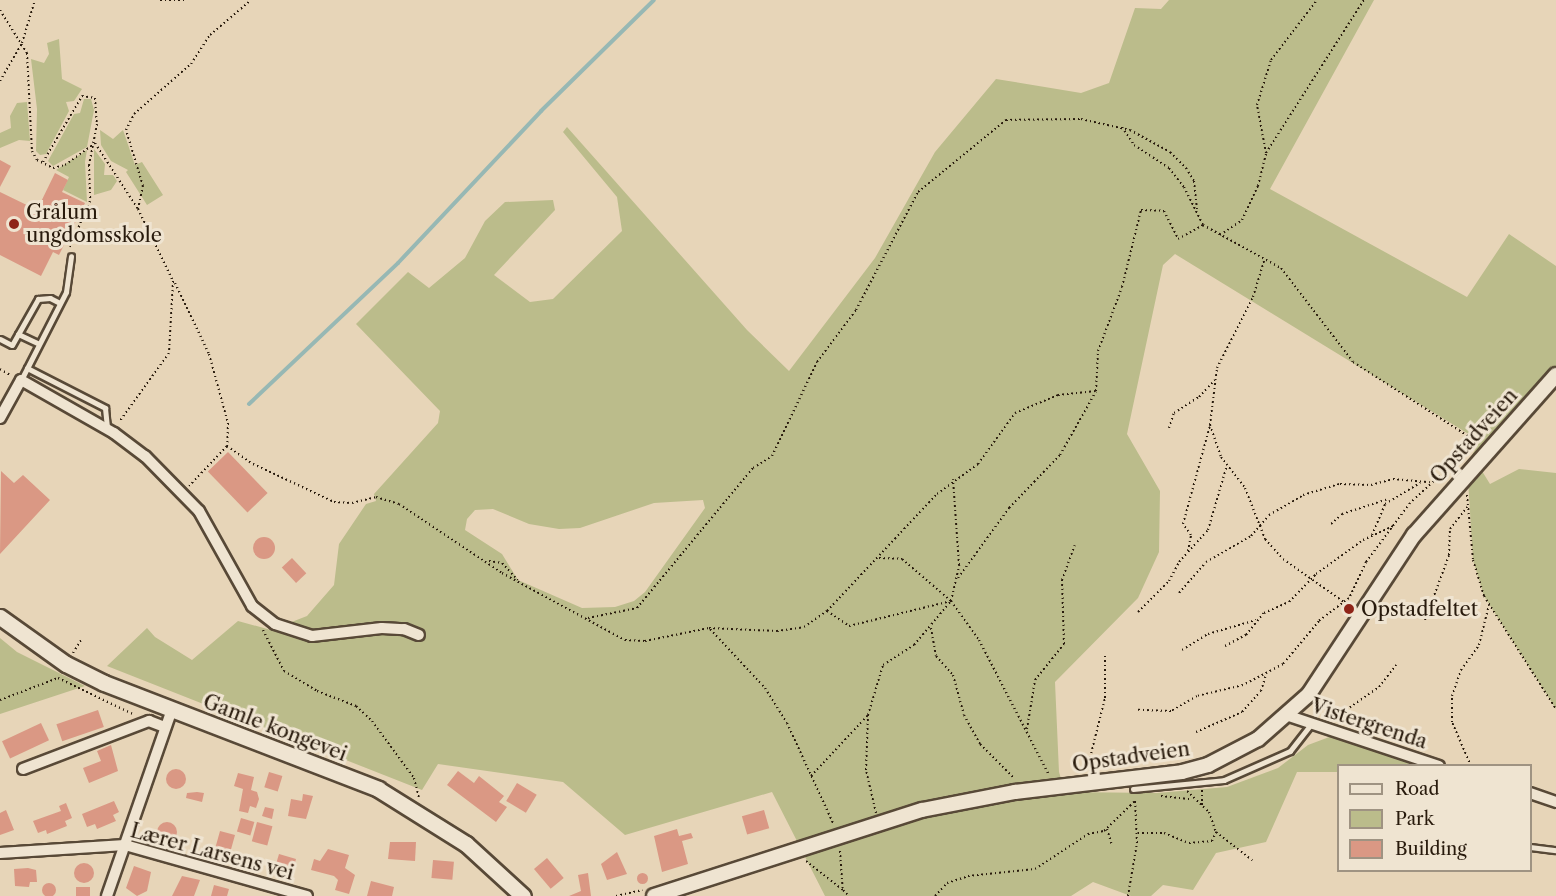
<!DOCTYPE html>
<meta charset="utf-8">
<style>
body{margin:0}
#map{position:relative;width:1556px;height:896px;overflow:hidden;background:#e7d5b8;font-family:"Libre Caslon Text",serif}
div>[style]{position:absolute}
.green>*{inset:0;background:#bbbc8b}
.stream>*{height:4px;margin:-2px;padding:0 2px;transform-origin:2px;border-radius:2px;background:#97b8b4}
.building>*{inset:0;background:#da9884;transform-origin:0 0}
.round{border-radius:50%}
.path>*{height:2px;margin-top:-1px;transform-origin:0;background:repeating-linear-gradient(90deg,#281a0c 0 1.5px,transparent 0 4.5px)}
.roads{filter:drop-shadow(2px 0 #584937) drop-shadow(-2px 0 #584937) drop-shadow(0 2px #584937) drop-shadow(0 -2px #584937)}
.service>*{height:5px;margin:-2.5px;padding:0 2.5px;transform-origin:2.5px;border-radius:2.5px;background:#efe4d1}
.minor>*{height:10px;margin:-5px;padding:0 5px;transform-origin:5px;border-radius:5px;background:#efe4d1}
.tertiary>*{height:14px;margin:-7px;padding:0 7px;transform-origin:7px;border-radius:7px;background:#efe4d1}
.secondary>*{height:15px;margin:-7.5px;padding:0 7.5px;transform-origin:7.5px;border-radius:7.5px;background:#efe4d1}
.dots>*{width:16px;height:16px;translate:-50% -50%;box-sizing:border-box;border:3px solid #efe4d1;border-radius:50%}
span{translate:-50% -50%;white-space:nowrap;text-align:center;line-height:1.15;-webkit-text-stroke:6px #efe4d1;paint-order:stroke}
.poi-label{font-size:20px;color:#281a0c}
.left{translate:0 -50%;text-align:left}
.street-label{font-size:20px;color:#281a0c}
.legend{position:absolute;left:1337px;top:764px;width:195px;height:108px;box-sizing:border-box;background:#efe4d1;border:2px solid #9f9382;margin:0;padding:8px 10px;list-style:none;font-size:18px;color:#281a0c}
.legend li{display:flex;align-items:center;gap:12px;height:30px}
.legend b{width:30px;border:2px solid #9f9382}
</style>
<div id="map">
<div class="green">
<i style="clip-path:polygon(evenodd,1169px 0,1374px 0,1270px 189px,1467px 297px,1509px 234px,1556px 266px,1556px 375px,1477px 463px,1490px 484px,1519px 469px,1556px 473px,1556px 709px,1484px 596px,1473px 560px,1467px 464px,1480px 441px,1175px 254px,1163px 265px,1127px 434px,1160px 491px,1159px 552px,1138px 598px,1055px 682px,1059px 772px,1065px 792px,1157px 793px,1227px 787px,1278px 768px,1308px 745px,1332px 736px,1424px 765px,1338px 766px,1338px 772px,1297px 772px,1266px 842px,1216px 853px,1193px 890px,1163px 885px,1151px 896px,1131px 896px,1093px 882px,1071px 896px,825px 896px,772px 792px,625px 835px,563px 782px,438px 764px,422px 790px,107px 666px,147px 628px,155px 637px,192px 660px,238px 621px,271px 630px,307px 616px,334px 585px,339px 544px,366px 504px,376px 501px,374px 494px,438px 423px,440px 411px,356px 324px,408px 272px,429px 288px,465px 258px,485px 221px,505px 202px,553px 200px,555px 210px,494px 275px,530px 302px,553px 299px,622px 231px,617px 197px,563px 132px,567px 127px,747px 330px,789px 371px,875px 258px,935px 152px,996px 79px,1081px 93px,1109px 83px,1135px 8px,1161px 9px,1169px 0,703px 500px,705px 508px,645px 592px,634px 601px,615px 607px,582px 608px,518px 580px,502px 554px,465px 530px,467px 519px,475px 510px,493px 509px,529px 524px,559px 529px,580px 528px,654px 503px,703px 500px)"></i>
<i style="clip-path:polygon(59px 39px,62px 79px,82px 89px,74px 101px,66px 102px,69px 111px,46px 154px,40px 155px,36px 151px,37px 109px,31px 59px,44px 63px,49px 54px,47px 43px)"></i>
<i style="clip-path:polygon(84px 99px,91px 99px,94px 110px,87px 147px,53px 166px,48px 161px,74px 114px,80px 113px)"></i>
<i style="clip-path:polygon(27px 102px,30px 141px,19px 140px,0 148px,0 133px,11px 128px,10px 116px,17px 103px)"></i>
<i style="clip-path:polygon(100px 130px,113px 139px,123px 130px,135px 165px,142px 162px,163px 195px,147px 205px,126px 172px,128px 170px,111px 161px,101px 145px)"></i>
<i style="clip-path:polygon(94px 149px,105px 164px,104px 175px,113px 175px,117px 181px,111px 190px,94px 195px)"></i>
<i style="clip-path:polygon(87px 150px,85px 162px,87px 202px,63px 190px,69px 177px,56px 170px)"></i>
<i style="clip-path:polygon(0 638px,17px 652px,85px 686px,0 714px)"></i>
</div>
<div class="stream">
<i style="left:249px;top:404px;width:205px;rotate:-43.4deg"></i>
<i style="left:398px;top:263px;width:209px;rotate:-46.7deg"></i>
<i style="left:541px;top:111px;width:158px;rotate:-44.5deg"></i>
</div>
<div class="building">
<i style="clip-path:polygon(0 160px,11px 166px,0 187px)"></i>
<i style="clip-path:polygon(55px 173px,68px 180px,62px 192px,85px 203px,59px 255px,53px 252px,41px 276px,0 255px,0 192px,37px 210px)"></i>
<i style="left:228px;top:452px;width:57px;height:28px;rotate:46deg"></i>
<i style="clip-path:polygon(1px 471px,14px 483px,23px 475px,50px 500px,0 554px)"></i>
<i class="round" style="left:253px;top:537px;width:22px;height:22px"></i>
<i style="left:292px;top:558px;width:21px;height:14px;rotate:47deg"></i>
<i style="left:98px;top:710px;width:18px;height:44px;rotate:71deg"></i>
<i style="left:41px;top:723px;width:19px;height:43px;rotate:65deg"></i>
<i style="clip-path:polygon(111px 745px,118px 771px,89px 783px,83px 768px,101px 761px,97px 751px)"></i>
<i class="round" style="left:166px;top:769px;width:20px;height:20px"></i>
<i style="clip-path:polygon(458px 771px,474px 783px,479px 776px,504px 796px,499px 802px,507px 807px,496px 822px,447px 785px)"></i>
<i style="left:269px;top:772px;width:14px;height:16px;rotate:17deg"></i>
<i style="clip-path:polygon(238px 773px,254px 777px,251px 790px,257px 792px,259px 799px,256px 808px,250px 806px,248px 813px,239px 811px,243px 789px,234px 786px)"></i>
<i style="left:517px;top:783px;width:23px;height:21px;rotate:31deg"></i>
<i style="clip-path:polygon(197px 792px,204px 793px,202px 802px,186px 798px,187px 793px)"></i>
<i style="clip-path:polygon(303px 794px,313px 796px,306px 819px,288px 816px,291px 799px,302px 801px)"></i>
<i style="clip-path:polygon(114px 801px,119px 812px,113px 815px,116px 821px,97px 829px,95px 824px,87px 827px,82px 814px)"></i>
<i style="clip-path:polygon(66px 803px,72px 818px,65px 821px,67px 826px,47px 834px,46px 830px,38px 833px,33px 821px,61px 811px,59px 806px)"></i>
<i style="clip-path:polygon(265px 807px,274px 809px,272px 819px,262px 816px)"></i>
<i style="clip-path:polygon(6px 810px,14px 830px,0 835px,0 813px)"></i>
<i style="left:764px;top:810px;width:19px;height:23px;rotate:74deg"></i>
<i style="left:241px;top:818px;width:14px;height:14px;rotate:17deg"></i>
<i style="left:257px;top:822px;width:16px;height:20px;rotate:15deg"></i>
<i class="round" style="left:157px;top:822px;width:20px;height:20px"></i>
<i style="clip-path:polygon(677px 829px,679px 836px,691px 833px,693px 838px,682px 841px,688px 864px,662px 872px,654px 836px)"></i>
<i style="clip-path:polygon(220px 831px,235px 835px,230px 853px,236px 855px,233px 865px,213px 856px)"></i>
<i style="clip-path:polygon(390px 842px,416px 842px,415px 861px,388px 859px)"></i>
<i style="clip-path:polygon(328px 849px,349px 855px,345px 868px,355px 875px,349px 894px,335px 890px,338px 880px,334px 876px,311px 870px,314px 859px,320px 861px)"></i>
<i style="clip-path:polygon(617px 852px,627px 874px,607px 880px,601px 864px)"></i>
<i style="clip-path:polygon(279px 854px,296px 859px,291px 879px,274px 871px)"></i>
<i style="left:547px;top:858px;width:26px;height:17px;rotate:50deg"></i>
<i style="left:433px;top:860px;width:21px;height:18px;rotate:5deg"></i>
<i class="round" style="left:74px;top:863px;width:20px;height:20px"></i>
<i style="clip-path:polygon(134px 866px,151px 872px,147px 891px,137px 896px,126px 888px)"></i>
<i style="clip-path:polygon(28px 868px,36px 870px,37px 882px,30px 882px,29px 887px,15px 886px,14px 869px)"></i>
<i class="round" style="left:636.5px;top:872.5px;width:11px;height:11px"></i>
<i style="clip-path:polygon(588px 873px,591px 896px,569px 896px,581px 891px,578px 875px)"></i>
<i style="clip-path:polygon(182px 876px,200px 880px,194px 896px,172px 896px)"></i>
<i style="clip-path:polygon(371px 881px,394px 887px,392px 896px,367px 896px)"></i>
<i class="round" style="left:42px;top:883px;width:14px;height:14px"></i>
<i style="clip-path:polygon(214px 885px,229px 889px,227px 896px,211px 896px)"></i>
<i style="left:90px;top:887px;width:9px;height:14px;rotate:90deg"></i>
</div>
<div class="path">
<i style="left:160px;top:0;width:26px"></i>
<i style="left:0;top:10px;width:51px;rotate:57.9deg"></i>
<i style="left:27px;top:53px;width:98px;rotate:87.1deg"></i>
<i style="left:32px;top:151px;width:10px;rotate:61deg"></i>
<i style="left:37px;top:160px;width:18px;rotate:27deg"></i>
<i style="left:53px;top:168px;width:12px;rotate:-14deg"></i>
<i style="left:65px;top:165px;width:37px;rotate:-36deg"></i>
<i style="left:95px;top:143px;width:79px;rotate:56.9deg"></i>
<i style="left:138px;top:209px;width:80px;rotate:64.1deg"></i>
<i style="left:173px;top:281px;width:72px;rotate:93.2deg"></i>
<i style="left:169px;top:353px;width:85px;rotate:125.9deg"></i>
<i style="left:0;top:81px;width:44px;rotate:-59.9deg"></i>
<i style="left:22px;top:43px;width:45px;rotate:-73.2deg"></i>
<i style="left:1122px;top:127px;width:22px;rotate:56deg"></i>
<i style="left:1134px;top:145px;width:42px;rotate:33.3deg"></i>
<i style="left:1169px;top:168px;width:24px;rotate:52deg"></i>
<i style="left:1184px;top:187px;width:42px;rotate:63.4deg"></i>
<i style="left:1203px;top:225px;width:89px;rotate:28.9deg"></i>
<i style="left:1281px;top:268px;width:118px;rotate:52.5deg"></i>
<i style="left:1353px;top:362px;width:140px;rotate:32.8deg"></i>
<i style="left:1471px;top:438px;width:22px;rotate:120deg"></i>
<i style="left:1460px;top:457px;width:68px;rotate:137.4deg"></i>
<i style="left:1410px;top:503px;width:74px;rotate:126.7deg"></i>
<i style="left:1366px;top:562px;width:40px;rotate:115deg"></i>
<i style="left:1349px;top:598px;width:38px;rotate:143deg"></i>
<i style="left:1319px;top:621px;width:56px;rotate:129.9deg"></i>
<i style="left:1283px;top:664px;width:45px;rotate:152.3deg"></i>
<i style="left:1243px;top:685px;width:47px;rotate:166.6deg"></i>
<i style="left:1197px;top:696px;width:30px;rotate:150deg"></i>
<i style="left:1171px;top:711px;width:33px;rotate:-178deg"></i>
<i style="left:1266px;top:153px;width:182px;rotate:-57.4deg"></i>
<i style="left:43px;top:162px;width:77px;rotate:-59.4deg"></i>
<i style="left:82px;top:96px;width:13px;rotate:9deg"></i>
<i style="left:95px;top:98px;width:26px;rotate:86deg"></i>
<i style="left:97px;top:124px;width:42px;rotate:101deg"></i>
<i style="left:89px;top:165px;width:36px;rotate:88deg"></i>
<i style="left:90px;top:201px;width:50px;rotate:113.5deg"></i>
<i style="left:138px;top:209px;width:24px;rotate:-78deg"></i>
<i style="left:143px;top:186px;width:59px;rotate:-106.9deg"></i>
<i style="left:126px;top:130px;width:18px;rotate:-63deg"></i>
<i style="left:134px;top:114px;width:76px;rotate:-41.3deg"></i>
<i style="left:191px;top:64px;width:35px;rotate:-57deg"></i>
<i style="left:210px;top:35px;width:54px;rotate:-40.5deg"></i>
<i style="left:1220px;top:235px;width:27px;rotate:-34deg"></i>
<i style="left:1242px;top:220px;width:38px;rotate:-65deg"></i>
<i style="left:1258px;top:186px;width:34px;rotate:-76deg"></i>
<i style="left:1266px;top:153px;width:49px;rotate:-100.6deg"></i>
<i style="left:1257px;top:105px;width:47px;rotate:-72.7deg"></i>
<i style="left:1271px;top:60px;width:76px;rotate:-52.5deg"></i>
<i style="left:175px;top:283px;width:79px;rotate:64.4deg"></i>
<i style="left:209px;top:354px;width:72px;rotate:74.6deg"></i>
<i style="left:228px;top:423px;width:23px;rotate:92deg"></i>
<i style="left:227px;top:446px;width:55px;rotate:133.5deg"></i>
<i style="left:0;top:369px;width:12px;rotate:31deg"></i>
<i style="left:1210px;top:425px;width:34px;rotate:71deg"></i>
<i style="left:1221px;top:457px;width:39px;rotate:52deg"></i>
<i style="left:1245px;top:488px;width:55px;rotate:68.6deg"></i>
<i style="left:1265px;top:539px;width:27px;rotate:48deg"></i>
<i style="left:1283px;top:559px;width:83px;rotate:35.2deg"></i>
<i style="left:1169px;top:428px;width:16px;rotate:-72deg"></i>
<i style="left:1174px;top:413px;width:30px;rotate:-33deg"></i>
<i style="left:1199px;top:397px;width:23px;rotate:-47deg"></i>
<i style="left:227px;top:446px;width:32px;rotate:35deg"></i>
<i style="left:253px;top:464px;width:89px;rotate:25.1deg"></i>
<i style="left:334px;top:502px;width:18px;rotate:3deg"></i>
<i style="left:352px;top:503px;width:25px;rotate:-14deg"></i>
<i style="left:376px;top:497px;width:24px;rotate:17deg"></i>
<i style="left:399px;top:504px;width:124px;rotate:33.8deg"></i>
<i style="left:502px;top:573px;width:140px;rotate:28.6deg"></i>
<i style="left:625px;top:640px;width:20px;rotate:3deg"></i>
<i style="left:645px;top:641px;width:65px;rotate:-11.5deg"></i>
<i style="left:709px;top:628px;width:68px;rotate:2.5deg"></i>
<i style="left:777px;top:631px;width:27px;rotate:-8deg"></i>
<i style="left:804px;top:627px;width:28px;rotate:-35deg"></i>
<i style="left:827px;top:611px;width:161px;rotate:-46.8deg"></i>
<i style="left:937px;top:494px;width:51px;rotate:-36.2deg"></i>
<i style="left:978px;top:464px;width:63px;rotate:-54deg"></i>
<i style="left:1015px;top:413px;width:47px;rotate:-22.7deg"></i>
<i style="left:1058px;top:395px;width:38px;rotate:-6deg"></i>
<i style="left:1096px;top:391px;width:40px;rotate:-87.1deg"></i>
<i style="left:1098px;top:351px;width:68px;rotate:-69.4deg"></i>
<i style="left:1122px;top:287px;width:79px;rotate:-76.1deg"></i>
<i style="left:1141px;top:210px;width:23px;rotate:2deg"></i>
<i style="left:1164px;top:211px;width:31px;rotate:63deg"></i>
<i style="left:1178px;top:239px;width:29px;rotate:-29deg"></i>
<i style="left:1467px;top:495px;width:65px;rotate:84.7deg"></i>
<i style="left:1473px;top:560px;width:38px;rotate:73deg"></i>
<i style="left:1484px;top:596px;width:134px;rotate:57.5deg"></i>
<i style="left:1331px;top:524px;width:15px;rotate:-42deg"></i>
<i style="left:1342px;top:514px;width:48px;rotate:-18.1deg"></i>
<i style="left:1372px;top:535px;width:34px;rotate:-67deg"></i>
<i style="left:1385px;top:504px;width:41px;rotate:-31deg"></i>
<i style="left:1188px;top:551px;width:16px;rotate:-79deg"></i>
<i style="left:1191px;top:535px;width:14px;rotate:-126deg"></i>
<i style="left:1183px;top:524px;width:103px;rotate:-74.7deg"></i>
<i style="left:1210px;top:425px;width:57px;rotate:-83deg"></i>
<i style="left:1217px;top:368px;width:80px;rotate:-63.1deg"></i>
<i style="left:1253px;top:297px;width:39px;rotate:-73deg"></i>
<i style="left:879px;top:558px;width:23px;rotate:2deg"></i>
<i style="left:902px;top:559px;width:65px;rotate:40.6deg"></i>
<i style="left:951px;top:601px;width:48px;rotate:54.3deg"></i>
<i style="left:979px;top:640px;width:152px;rotate:62.6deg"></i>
<i style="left:489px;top:561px;width:13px;rotate:9deg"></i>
<i style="left:502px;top:563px;width:23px;rotate:47deg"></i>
<i style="left:958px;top:578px;width:87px;rotate:-53.9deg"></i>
<i style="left:1009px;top:508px;width:74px;rotate:-46.1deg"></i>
<i style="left:1060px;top:455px;width:73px;rotate:-60.6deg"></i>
<i style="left:1179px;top:593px;width:41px;rotate:-48.9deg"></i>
<i style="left:1206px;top:562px;width:52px;rotate:-30deg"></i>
<i style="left:1251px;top:536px;width:28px;rotate:-49deg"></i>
<i style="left:1269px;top:515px;width:39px;rotate:-30deg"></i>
<i style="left:1303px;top:495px;width:39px;rotate:-17deg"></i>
<i style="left:1340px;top:484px;width:31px;rotate:2deg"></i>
<i style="left:1371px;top:485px;width:23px;rotate:-15deg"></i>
<i style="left:1393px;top:479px;width:37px;rotate:5deg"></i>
<i style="left:827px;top:611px;width:27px;rotate:34deg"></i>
<i style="left:849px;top:626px;width:105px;rotate:-13.8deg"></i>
<i style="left:1138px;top:612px;width:44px;rotate:-45deg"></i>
<i style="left:1169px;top:581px;width:21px;rotate:-62deg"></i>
<i style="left:1179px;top:562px;width:43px;rotate:-47.8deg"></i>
<i style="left:1208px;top:530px;width:68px;rotate:-73.7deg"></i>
<i style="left:588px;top:618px;width:50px;rotate:-11.5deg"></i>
<i style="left:637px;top:608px;width:182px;rotate:-50.4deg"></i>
<i style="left:753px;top:468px;width:22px;rotate:-32deg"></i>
<i style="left:772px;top:456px;width:104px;rotate:-64.4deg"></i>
<i style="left:817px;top:362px;width:65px;rotate:-53.1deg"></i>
<i style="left:856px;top:310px;width:133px;rotate:-62.3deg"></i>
<i style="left:918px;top:192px;width:114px;rotate:-39.3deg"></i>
<i style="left:1006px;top:120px;width:75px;rotate:-0.8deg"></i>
<i style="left:1081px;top:119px;width:50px;rotate:12.7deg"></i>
<i style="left:1130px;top:130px;width:46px;rotate:28.8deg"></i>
<i style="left:1170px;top:152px;width:23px;rotate:45deg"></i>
<i style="left:1186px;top:168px;width:15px;rotate:58deg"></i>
<i style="left:1194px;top:181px;width:29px;rotate:84deg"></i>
<i style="left:1425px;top:620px;width:69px;rotate:-69.7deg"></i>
<i style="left:1449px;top:555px;width:26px;rotate:-88deg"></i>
<i style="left:1450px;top:529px;width:28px;rotate:-52deg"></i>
<i style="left:931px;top:628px;width:28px;rotate:80deg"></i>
<i style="left:936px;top:656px;width:25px;rotate:48deg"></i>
<i style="left:953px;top:675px;width:41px;rotate:74.6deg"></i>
<i style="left:964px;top:715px;width:33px;rotate:61deg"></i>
<i style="left:980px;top:744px;width:48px;rotate:45deg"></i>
<i style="left:710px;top:629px;width:81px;rotate:47deg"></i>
<i style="left:765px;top:688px;width:41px;rotate:57.8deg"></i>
<i style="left:787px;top:723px;width:112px;rotate:65.3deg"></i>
<i style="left:263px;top:630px;width:46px;rotate:62.9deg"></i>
<i style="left:284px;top:671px;width:39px;rotate:31deg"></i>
<i style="left:317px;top:691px;width:42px;rotate:21deg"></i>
<i style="left:356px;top:706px;width:22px;rotate:43deg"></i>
<i style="left:372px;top:721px;width:71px;rotate:53.6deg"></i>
<i style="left:414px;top:778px;width:21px;rotate:76deg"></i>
<i style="left:1225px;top:646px;width:24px;rotate:-28deg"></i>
<i style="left:1246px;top:635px;width:28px;rotate:-51deg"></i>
<i style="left:1264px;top:613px;width:27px;rotate:-24deg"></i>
<i style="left:1289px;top:602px;width:39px;rotate:-46deg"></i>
<i style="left:1316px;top:574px;width:58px;rotate:-35.9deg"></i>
<i style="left:1363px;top:540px;width:33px;rotate:-25deg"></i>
<i style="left:1182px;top:650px;width:31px;rotate:-32deg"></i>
<i style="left:1208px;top:634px;width:50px;rotate:-16.3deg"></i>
<i style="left:73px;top:653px;width:15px;rotate:-58deg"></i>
<i style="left:0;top:700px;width:62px;rotate:-20.8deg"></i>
<i style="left:58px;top:678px;width:85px;rotate:25.7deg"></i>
<i style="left:1340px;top:721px;width:13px;rotate:-61deg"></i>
<i style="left:1346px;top:710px;width:40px;rotate:-34.9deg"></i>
<i style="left:1379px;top:687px;width:28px;rotate:-52deg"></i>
<i style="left:1027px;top:729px;width:50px;rotate:-80.7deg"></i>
<i style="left:1035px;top:680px;width:46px;rotate:-51.1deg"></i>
<i style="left:1064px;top:644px;width:64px;rotate:-91.8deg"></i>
<i style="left:1062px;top:580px;width:37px;rotate:-70deg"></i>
<i style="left:1196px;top:732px;width:50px;rotate:-23.5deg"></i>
<i style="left:1242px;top:712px;width:28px;rotate:-48deg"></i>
<i style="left:1261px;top:691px;width:17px;rotate:-73deg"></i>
<i style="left:1471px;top:766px;width:48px;rotate:-113.4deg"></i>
<i style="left:1452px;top:722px;width:26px;rotate:-90deg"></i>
<i style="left:1452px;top:696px;width:28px;rotate:-71deg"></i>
<i style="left:1461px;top:670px;width:31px;rotate:-54deg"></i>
<i style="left:1479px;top:645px;width:41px;rotate:-76deg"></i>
<i style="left:1091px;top:771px;width:9px;rotate:-103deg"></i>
<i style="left:1089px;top:762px;width:66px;rotate:-76deg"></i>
<i style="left:1105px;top:698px;width:42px;rotate:-90deg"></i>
<i style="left:811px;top:776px;width:83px;rotate:-46.9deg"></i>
<i style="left:1202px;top:790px;width:15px;rotate:90deg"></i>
<i style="left:1187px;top:791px;width:30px;rotate:44deg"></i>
<i style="left:1209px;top:812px;width:21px;rotate:71deg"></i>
<i style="left:1216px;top:832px;width:46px;rotate:37.9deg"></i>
<i style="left:1161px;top:796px;width:30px;rotate:6deg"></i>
<i style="left:876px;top:813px;width:44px;rotate:-103.1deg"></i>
<i style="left:866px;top:770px;width:55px;rotate:-87.9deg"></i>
<i style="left:868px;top:715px;width:52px;rotate:-73.3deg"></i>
<i style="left:883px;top:665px;width:37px;rotate:-33deg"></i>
<i style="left:914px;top:645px;width:57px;rotate:-49.9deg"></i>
<i style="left:951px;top:601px;width:37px;rotate:-77deg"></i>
<i style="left:959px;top:565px;width:86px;rotate:-94deg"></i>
<i style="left:1107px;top:829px;width:17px;rotate:73deg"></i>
<i style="left:1138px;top:833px;width:26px"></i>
<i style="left:1164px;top:833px;width:27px;rotate:22deg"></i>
<i style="left:1189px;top:843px;width:23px;rotate:-5deg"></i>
<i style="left:1212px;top:841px;width:10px;rotate:-66deg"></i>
<i style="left:840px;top:851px;width:39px;rotate:86deg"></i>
<i style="left:843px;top:890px;width:8px;rotate:45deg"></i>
<i style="left:806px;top:861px;width:47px;rotate:38.1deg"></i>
<i style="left:616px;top:896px;width:27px;rotate:-13deg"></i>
<i style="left:935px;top:896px;width:18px;rotate:-47deg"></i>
<i style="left:947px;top:883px;width:22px;rotate:-18deg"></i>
<i style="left:968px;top:876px;width:67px;rotate:-6deg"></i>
<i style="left:1035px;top:869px;width:64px;rotate:-33.4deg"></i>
<i style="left:1088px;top:834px;width:16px;rotate:-11deg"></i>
<i style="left:1104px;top:831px;width:43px;rotate:-44.1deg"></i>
<i style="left:1128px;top:896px;width:54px;rotate:-80.4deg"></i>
<i style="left:1137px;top:843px;width:43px;rotate:-92.7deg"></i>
</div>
<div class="roads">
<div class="service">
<i style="left:18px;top:334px;width:23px;rotate:25deg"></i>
<i style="left:0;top:339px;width:13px;rotate:27deg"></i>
<i style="left:12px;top:345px;width:53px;rotate:-60.5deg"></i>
<i style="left:38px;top:299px;width:12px;rotate:-5deg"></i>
<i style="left:50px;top:298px;width:11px;rotate:27deg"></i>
<i style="left:27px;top:368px;width:88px;rotate:27.1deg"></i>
<i style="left:105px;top:408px;width:20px;rotate:84deg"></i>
<i style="left:21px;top:380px;width:99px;rotate:-62.9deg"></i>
<i style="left:66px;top:292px;width:36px;rotate:-82deg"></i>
<i style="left:1133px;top:789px;width:91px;rotate:-5.6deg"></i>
<i style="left:1224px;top:780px;width:72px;rotate:-23.7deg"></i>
<i style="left:1290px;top:751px;width:33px;rotate:-52deg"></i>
<i style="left:1530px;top:847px;width:26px;rotate:7deg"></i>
</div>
<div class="minor">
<i style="left:0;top:418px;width:43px;rotate:-61.1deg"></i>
<i style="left:21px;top:380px;width:107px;rotate:29.7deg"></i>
<i style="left:114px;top:433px;width:39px;rotate:37deg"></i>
<i style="left:145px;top:456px;width:77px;rotate:45.5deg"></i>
<i style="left:199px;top:511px;width:109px;rotate:60.8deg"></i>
<i style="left:252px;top:606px;width:29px;rotate:38deg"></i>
<i style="left:275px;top:624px;width:39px;rotate:18deg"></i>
<i style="left:312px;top:636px;width:70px;rotate:-6.5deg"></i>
<i style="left:382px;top:628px;width:22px;rotate:3deg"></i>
<i style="left:404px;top:629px;width:16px;rotate:22deg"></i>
<i style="left:1289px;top:716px;width:158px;rotate:18.4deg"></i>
<i style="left:23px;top:769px;width:135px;rotate:-20.9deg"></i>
<i style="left:149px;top:721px;width:17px;rotate:21deg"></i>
<i style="left:1530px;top:793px;width:28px;rotate:19deg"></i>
<i style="left:0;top:853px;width:125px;rotate:-3.7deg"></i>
<i style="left:125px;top:845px;width:189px;rotate:15.7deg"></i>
<i style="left:107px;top:896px;width:195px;rotate:-70.8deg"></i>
</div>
<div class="tertiary">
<i style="left:654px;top:896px;width:281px;rotate:-17.8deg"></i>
<i style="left:922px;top:810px;width:95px;rotate:-11deg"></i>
<i style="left:1015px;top:792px;width:168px;rotate:-6.8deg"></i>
<i style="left:1182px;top:772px;width:27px;rotate:-15deg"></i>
<i style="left:1208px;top:765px;width:56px;rotate:-27.5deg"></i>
<i style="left:1258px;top:739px;width:68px;rotate:-41.4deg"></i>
<i style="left:1309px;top:694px;width:191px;rotate:-56.6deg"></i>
<i style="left:1414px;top:535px;width:214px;rotate:-48.4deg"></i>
</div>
<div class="secondary">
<i style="left:0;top:617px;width:81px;rotate:35.5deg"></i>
<i style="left:66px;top:664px;width:42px;rotate:26.6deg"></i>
<i style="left:104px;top:683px;width:294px;rotate:21.1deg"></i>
<i style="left:378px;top:789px;width:104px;rotate:32deg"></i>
<i style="left:466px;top:844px;width:77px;rotate:42.4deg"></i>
</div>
</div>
<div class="dots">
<i style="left:14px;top:224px;background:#8f2418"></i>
<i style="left:1349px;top:609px;background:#8f2418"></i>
</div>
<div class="poi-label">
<span class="left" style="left:26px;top:224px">Grålum<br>ungdomsskole</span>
<span class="left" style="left:1361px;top:609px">Opstadfeltet</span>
</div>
<div class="street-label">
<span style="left:1474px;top:436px;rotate:-48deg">Opstadveien</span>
<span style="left:1369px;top:724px;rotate:18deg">Vistergrenda</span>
<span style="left:275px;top:728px;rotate:21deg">Gamle kongevei</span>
<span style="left:1131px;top:757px;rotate:-8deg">Opstadveien</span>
<span style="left:212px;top:852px;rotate:15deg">Lærer Larsens vei</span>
</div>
<ul class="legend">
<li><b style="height:8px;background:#efe4d1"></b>Road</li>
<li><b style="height:16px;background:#bbbc8b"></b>Park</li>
<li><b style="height:16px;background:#da9884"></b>Building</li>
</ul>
</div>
